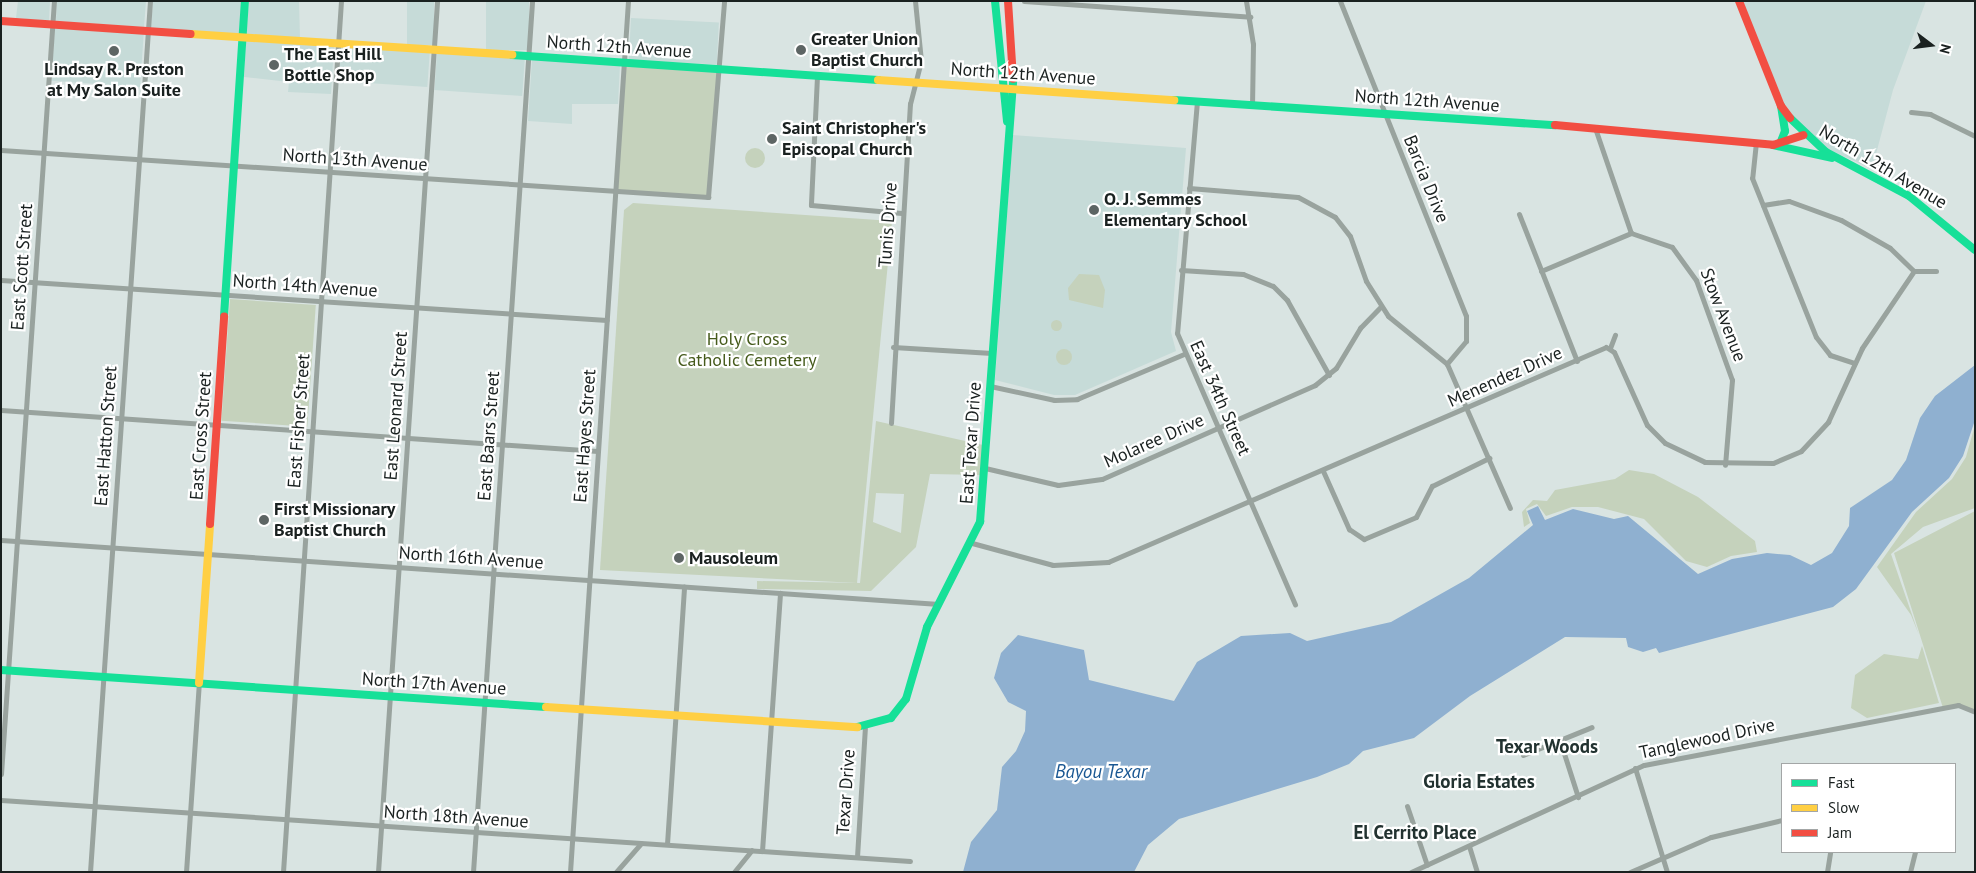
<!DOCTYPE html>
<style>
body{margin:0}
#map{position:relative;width:1976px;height:873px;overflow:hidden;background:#d9e4e2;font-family:"PT Sans",sans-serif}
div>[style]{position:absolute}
.built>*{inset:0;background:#c6dbd8;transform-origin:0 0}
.green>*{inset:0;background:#c5d2bc;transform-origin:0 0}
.round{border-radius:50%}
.water>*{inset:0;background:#8fb0d0}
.street>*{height:5px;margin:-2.5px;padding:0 2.5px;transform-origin:2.5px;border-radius:2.5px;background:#99a39e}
.fast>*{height:8px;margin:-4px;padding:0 4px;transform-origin:4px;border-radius:4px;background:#16e098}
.slow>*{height:8px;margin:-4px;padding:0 4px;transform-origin:4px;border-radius:4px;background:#ffcf43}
.jam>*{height:8px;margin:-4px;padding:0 4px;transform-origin:4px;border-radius:4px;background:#f24e42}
.dots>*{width:14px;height:14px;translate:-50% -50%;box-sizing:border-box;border:2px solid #fff;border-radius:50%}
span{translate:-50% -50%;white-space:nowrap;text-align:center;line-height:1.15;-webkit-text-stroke:4.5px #fff;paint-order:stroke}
.poi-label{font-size:18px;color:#1a2120;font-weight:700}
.left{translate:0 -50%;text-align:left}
.street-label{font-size:18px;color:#1a2120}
.park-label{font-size:18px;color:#465b1c}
.neighbourhood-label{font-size:19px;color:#223230;font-weight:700}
.water-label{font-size:19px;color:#1b5893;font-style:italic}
.frame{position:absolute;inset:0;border:2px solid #1a2120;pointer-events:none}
.legend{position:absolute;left:1781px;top:763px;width:175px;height:90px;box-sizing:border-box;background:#fff;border:1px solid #a3a6a6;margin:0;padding:6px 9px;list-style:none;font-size:15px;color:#1a2120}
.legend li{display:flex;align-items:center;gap:10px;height:25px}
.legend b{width:25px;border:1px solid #a3a6a6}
.north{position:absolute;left:1906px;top:20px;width:50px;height:50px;-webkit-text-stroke:4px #fff;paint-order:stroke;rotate:105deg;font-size:14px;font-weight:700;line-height:20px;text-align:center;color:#1a2120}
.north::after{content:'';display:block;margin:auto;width:18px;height:22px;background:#1a2120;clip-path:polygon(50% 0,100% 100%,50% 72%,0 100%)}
</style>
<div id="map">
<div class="built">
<i style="clip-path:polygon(18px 1px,50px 1px,49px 21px,16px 18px)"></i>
<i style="clip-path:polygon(57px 1px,146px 1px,144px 27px,56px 21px)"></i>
<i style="clip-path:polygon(153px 1px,242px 1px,239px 34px,151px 28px)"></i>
<i style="clip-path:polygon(249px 1px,299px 1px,300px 38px,246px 34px)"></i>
<i style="left:407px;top:1px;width:27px;height:44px"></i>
<i style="left:486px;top:1px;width:43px;height:49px"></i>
<i style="clip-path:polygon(1742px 1px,1926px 1px,1893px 90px,1872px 169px,1823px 147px,1806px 134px,1784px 103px)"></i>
<i style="left:631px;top:18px;width:88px;height:42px;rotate:3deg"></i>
<i style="left:55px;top:27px;width:89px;height:54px;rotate:4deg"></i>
<i style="clip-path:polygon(246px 40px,334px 46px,331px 94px,288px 92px,289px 82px,244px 77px)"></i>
<i style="left:341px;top:46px;width:89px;height:35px;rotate:4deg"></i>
<i style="left:437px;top:53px;width:88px;height:37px;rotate:4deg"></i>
<i style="clip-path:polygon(532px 59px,620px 65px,618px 104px,572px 104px,572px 124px,528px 121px)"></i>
<i style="clip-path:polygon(1013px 135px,1186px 148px,1171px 332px,1176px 351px,1075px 395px,1054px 395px,995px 380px)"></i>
</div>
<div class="green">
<i style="left:624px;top:62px;width:95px;height:129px;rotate:4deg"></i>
<i class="round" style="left:745px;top:148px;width:20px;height:20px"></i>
<i style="clip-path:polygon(633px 203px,892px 221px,857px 583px,600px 570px,624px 210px)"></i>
<i style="clip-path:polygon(1079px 274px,1099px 275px,1105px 290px,1103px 308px,1069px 300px,1068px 288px)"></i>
<i style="left:230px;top:299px;width:86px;height:122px;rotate:4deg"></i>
<i class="round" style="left:1050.5px;top:319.5px;width:11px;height:11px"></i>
<i class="round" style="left:1056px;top:349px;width:16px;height:16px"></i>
<i style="clip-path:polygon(evenodd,876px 421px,983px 445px,981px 475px,930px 474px,916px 547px,871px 591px,757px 589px,757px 581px,860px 583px,876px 421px,876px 493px,904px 494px,901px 533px,873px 522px,876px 493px)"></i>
<i style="clip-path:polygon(1975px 425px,1975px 508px,1923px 527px,1891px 554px,1919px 635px,1911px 615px,1877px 567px,1916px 512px,1952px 479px,1966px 457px)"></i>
<i style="clip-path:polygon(1629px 470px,1654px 474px,1698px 497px,1755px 541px,1757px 552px,1731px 556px,1707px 567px,1686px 561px,1644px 519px,1598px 507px,1572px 507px,1546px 516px,1537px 504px,1526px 509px,1530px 523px,1524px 527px,1522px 512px,1533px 500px,1547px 501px,1555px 490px,1615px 479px)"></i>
<i style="clip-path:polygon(1975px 511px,1975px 712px,1968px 707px,1943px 708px,1894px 553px)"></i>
<i style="clip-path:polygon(1922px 646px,1939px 703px,1867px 718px,1851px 708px,1855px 675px,1884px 654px,1918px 659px)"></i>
</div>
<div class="water">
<i style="clip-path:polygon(1975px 365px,1975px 420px,1963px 456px,1949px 478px,1912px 512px,1856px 589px,1833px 607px,1659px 653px,1656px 648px,1643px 652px,1628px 647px,1626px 638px,1565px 637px,1470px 696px,1414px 738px,1363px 751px,1349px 764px,1317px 777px,1179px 819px,1148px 845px,1134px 872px,963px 872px,971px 842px,997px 810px,1002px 767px,1016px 751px,1025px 731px,1026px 711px,1008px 702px,994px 678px,1001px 653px,1018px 635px,1084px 650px,1089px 680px,1174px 701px,1197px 662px,1241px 636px,1290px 633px,1307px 641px,1391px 622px,1469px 578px,1533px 525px,1527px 511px,1538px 506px,1545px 520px,1573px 509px,1614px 519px,1628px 516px,1698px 574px,1732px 559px,1767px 553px,1790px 555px,1811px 565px,1832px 553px,1849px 526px,1850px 508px,1892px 480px,1906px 460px,1920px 418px,1935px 396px)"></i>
</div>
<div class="street">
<i style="left:1024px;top:1px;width:227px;rotate:4deg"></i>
<i style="left:1246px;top:1px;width:44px;rotate:80.8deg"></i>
<i style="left:1253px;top:44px;width:61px;rotate:90.9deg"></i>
<i style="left:1340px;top:1px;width:339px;rotate:68.2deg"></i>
<i style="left:1466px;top:316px;width:25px;rotate:90deg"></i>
<i style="left:1466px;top:341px;width:30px;rotate:130deg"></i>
<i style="left:817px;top:76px;width:129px;rotate:92.7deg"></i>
<i style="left:811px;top:205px;width:91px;rotate:5deg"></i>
<i style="left:1197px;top:101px;width:233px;rotate:94.9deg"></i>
<i style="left:1177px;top:333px;width:296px;rotate:66.5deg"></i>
<i style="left:1911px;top:112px;width:19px;rotate:6deg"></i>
<i style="left:1930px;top:114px;width:50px;rotate:26.1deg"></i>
<i style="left:1595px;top:128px;width:111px;rotate:71.1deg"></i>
<i style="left:1756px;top:142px;width:36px;rotate:96deg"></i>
<i style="left:1752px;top:178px;width:171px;rotate:68.1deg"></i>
<i style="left:1816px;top:337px;width:23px;rotate:52deg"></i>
<i style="left:1830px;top:355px;width:26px;rotate:18deg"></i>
<i style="left:1px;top:150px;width:709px;rotate:3.8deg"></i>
<i style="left:708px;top:197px;width:197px;rotate:-85.3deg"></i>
<i style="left:1189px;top:188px;width:109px;rotate:4.7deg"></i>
<i style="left:1298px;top:197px;width:42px;rotate:28.4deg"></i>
<i style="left:1335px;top:217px;width:24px;rotate:52deg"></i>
<i style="left:1350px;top:236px;width:48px;rotate:70.4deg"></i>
<i style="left:1366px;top:281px;width:41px;rotate:57.8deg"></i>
<i style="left:1388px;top:316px;width:76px;rotate:39.1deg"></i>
<i style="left:1447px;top:364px;width:157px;rotate:66.4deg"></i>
<i style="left:1763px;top:205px;width:26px;rotate:-9deg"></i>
<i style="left:1789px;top:201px;width:55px;rotate:20.1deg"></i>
<i style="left:1841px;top:220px;width:56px;rotate:29.7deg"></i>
<i style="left:1890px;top:248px;width:33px;rotate:44deg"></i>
<i style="left:1519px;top:214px;width:158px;rotate:68.5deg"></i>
<i style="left:1631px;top:233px;width:43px;rotate:18.9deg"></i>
<i style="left:1672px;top:247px;width:41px;rotate:54deg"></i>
<i style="left:1696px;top:280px;width:106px;rotate:70.2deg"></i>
<i style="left:1732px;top:380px;width:85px;rotate:94.7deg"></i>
<i style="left:1181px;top:270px;width:62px;rotate:3.7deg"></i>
<i style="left:1243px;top:274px;width:32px;rotate:22deg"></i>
<i style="left:1273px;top:286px;width:20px;rotate:45deg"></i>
<i style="left:1287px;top:300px;width:86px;rotate:60.8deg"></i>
<i style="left:1541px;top:271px;width:98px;rotate:-22.9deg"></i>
<i style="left:1914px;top:271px;width:22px"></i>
<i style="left:1px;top:280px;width:607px;rotate:3.78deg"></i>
<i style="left:893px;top:347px;width:99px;rotate:3.5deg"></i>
<i style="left:1610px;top:348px;width:14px;rotate:-69deg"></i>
<i style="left:990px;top:386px;width:66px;rotate:12.3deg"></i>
<i style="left:1054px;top:400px;width:23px;rotate:-2deg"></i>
<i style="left:1077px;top:399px;width:116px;rotate:-22.8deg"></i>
<i style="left:1px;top:410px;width:598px;rotate:3.93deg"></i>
<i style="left:891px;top:423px;width:320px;rotate:-86.6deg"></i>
<i style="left:910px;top:104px;width:44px;rotate:-75.7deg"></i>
<i style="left:921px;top:61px;width:60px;rotate:-95.7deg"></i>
<i style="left:985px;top:468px;width:75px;rotate:13.1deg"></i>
<i style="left:1058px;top:485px;width:44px;rotate:-7.8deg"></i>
<i style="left:1102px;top:479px;width:233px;rotate:-23.8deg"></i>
<i style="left:1315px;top:385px;width:27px;rotate:-39deg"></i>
<i style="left:1336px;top:368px;width:47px;rotate:-59deg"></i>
<i style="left:1360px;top:328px;width:29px;rotate:-46deg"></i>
<i style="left:1323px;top:471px;width:64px;rotate:65.9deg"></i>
<i style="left:1349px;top:529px;width:18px;rotate:34deg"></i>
<i style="left:1364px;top:539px;width:56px;rotate:-22.9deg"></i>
<i style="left:1416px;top:517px;width:35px;rotate:-63deg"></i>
<i style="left:1432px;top:486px;width:64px;rotate:-26.2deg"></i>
<i style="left:1px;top:540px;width:940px;rotate:3.9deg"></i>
<i style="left:972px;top:543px;width:84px;rotate:15.2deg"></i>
<i style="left:1053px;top:565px;width:55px;rotate:-3.1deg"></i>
<i style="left:1108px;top:562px;width:542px;rotate:-23.35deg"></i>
<i style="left:1606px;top:347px;width:9px;rotate:32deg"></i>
<i style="left:1614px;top:352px;width:80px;rotate:65.7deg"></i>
<i style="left:1647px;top:425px;width:25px;rotate:45deg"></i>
<i style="left:1665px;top:443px;width:44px;rotate:25.4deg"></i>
<i style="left:1705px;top:462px;width:68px;rotate:0.8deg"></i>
<i style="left:1773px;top:463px;width:30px;rotate:-23deg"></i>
<i style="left:1801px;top:451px;width:40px;rotate:-47deg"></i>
<i style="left:1828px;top:422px;width:81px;rotate:-65.3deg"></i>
<i style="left:1862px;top:348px;width:93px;rotate:-56deg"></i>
<i style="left:1560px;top:741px;width:59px;rotate:72.2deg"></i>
<i style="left:1523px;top:755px;width:74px;rotate:-22.1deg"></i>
<i style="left:1635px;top:768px;width:109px;rotate:72.9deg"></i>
<i style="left:1px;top:774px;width:775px;rotate:-86.08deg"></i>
<i style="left:1px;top:800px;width:911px;rotate:3.84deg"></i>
<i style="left:1407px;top:806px;width:62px;rotate:71.3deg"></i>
<i style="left:667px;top:844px;width:258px;rotate:-86.2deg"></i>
<i style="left:1469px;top:846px;width:27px;rotate:73deg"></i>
<i style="left:762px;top:851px;width:259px;rotate:-86deg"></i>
<i style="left:857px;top:857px;width:129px;rotate:-86.5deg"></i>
<i style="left:90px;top:872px;width:873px;rotate:-86.06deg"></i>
<i style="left:186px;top:872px;width:189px;rotate:-86.1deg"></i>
<i style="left:283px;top:872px;width:873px;rotate:-86.19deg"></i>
<i style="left:378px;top:872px;width:873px;rotate:-86.12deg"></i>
<i style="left:473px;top:872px;width:873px;rotate:-86.12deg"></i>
<i style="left:570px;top:872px;width:873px;rotate:-86.19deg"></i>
<i style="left:616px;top:872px;width:38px;rotate:-49deg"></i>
<i style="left:734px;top:872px;width:28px;rotate:-51deg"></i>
<i style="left:1411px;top:872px;width:256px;rotate:-24.7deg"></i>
<i style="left:1644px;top:765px;width:320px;rotate:-10.8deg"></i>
<i style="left:1958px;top:705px;width:18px;rotate:22deg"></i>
<i style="left:1630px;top:872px;width:88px;rotate:-23.4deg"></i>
<i style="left:1711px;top:837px;width:73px;rotate:-13.5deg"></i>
<i style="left:1827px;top:872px;width:20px;rotate:-81deg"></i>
<i style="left:1910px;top:872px;width:21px;rotate:-76deg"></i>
</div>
<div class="fast">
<i style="left:995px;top:1px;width:121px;rotate:84.3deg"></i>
<i style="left:512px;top:55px;width:367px;rotate:3.9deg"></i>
<i style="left:1174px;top:100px;width:382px;rotate:3.8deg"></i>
<i style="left:1790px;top:118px;width:50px;rotate:43.4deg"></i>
<i style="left:1826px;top:152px;width:94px;rotate:27.9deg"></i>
<i style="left:1909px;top:196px;width:85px;rotate:39.3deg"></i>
<i style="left:1780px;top:144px;width:14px;rotate:-69deg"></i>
<i style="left:1785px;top:131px;width:25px;rotate:-99deg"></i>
<i style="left:1773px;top:145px;width:60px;rotate:12.4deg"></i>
<i style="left:224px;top:316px;width:316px;rotate:-86.2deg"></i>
<i style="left:1px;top:670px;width:546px;rotate:3.88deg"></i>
<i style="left:857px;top:727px;width:35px;rotate:-15deg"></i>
<i style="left:891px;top:718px;width:24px;rotate:-52deg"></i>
<i style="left:906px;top:699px;width:75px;rotate:-73.7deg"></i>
<i style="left:927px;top:627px;width:118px;rotate:-63.2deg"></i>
<i style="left:980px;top:522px;width:444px;rotate:-85.7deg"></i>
</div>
<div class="slow">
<i style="left:191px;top:34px;width:322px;rotate:3.7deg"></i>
<i style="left:878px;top:80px;width:297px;rotate:3.9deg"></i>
<i style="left:199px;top:683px;width:159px;rotate:-86deg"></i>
<i style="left:546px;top:707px;width:312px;rotate:3.7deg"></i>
</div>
<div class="jam">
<i style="left:1008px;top:1px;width:78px;rotate:86.3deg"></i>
<i style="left:1739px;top:1px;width:113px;rotate:68.2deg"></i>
<i style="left:1781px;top:106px;width:15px;rotate:53deg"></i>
<i style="left:1px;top:21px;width:190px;rotate:3.9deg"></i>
<i style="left:1555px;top:125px;width:219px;rotate:5.2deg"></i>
<i style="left:1773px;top:145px;width:32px;rotate:-18deg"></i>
<i style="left:210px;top:524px;width:208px;rotate:-86.1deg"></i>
</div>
<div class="dots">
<i style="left:801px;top:50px;background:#5d6564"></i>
<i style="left:114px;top:51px;background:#5d6564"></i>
<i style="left:274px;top:65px;background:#5d6564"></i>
<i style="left:772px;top:139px;background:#5d6564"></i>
<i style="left:1094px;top:210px;background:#5d6564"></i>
<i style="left:264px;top:520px;background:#5d6564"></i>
<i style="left:679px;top:558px;background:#5d6564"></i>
</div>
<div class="poi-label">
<span class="left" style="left:811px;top:50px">Greater Union<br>Baptist Church</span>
<span class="left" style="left:284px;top:65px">The East Hill<br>Bottle Shop</span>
<span style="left:114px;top:80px">Lindsay R. Preston<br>at My Salon Suite</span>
<span class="left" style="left:782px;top:139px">Saint Christopher's<br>Episcopal Church</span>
<span class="left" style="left:1104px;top:210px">O. J. Semmes<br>Elementary School</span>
<span class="left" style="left:274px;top:520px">First Missionary<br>Baptist Church</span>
<span class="left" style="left:689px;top:558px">Mausoleum</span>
</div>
<div class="street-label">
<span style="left:619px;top:47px;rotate:4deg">North 12th Avenue</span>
<span style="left:1023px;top:74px;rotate:4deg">North 12th Avenue</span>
<span style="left:1427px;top:101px;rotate:4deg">North 12th Avenue</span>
<span style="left:355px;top:160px;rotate:4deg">North 13th Avenue</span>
<span style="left:1883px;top:167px;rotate:31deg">North 12th Avenue</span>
<span style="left:1426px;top:179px;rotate:68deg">Barcia Drive</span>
<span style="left:888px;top:225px;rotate:-86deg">Tunis Drive</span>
<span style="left:22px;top:267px;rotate:-86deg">East Scott Street</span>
<span style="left:305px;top:286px;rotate:4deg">North 14th Avenue</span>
<span style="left:1723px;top:315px;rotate:69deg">Stow Avenue</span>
<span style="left:1505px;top:377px;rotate:-24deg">Menendez Drive</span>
<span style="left:1220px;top:398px;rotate:66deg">East 34th Street</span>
<span style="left:396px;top:406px;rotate:-86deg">East Leonard Street</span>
<span style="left:299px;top:421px;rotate:-86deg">East Fisher Street</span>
<span style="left:106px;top:436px;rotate:-86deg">East Hatton Street</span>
<span style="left:201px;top:436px;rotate:-86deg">East Cross Street</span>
<span style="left:489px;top:436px;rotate:-86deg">East Baars Street</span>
<span style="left:585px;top:436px;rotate:-86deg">East Hayes Street</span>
<span style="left:1154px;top:441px;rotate:-24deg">Molaree Drive</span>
<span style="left:971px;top:443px;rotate:-86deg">East Texar Drive</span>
<span style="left:471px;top:558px;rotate:4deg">North 16th Avenue</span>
<span style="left:434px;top:684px;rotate:4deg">North 17th Avenue</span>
<span style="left:1707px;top:739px;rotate:-12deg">Tanglewood Drive</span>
<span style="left:846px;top:792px;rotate:-86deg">Texar Drive</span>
<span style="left:456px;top:817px;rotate:4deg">North 18th Avenue</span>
</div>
<div class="park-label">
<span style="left:747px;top:350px">Holy Cross<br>Catholic Cemetery</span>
</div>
<div class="neighbourhood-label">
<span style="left:1547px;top:747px">Texar Woods</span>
<span style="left:1479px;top:782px">Gloria Estates</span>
<span style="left:1415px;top:833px">El Cerrito Place</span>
</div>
<div class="water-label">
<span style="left:1101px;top:772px">Bayou Texar</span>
</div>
<div class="frame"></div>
<ul class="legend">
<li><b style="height:6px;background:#16e098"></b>Fast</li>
<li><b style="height:6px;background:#ffcf43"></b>Slow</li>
<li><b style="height:6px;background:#f24e42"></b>Jam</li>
</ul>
<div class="north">N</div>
</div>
